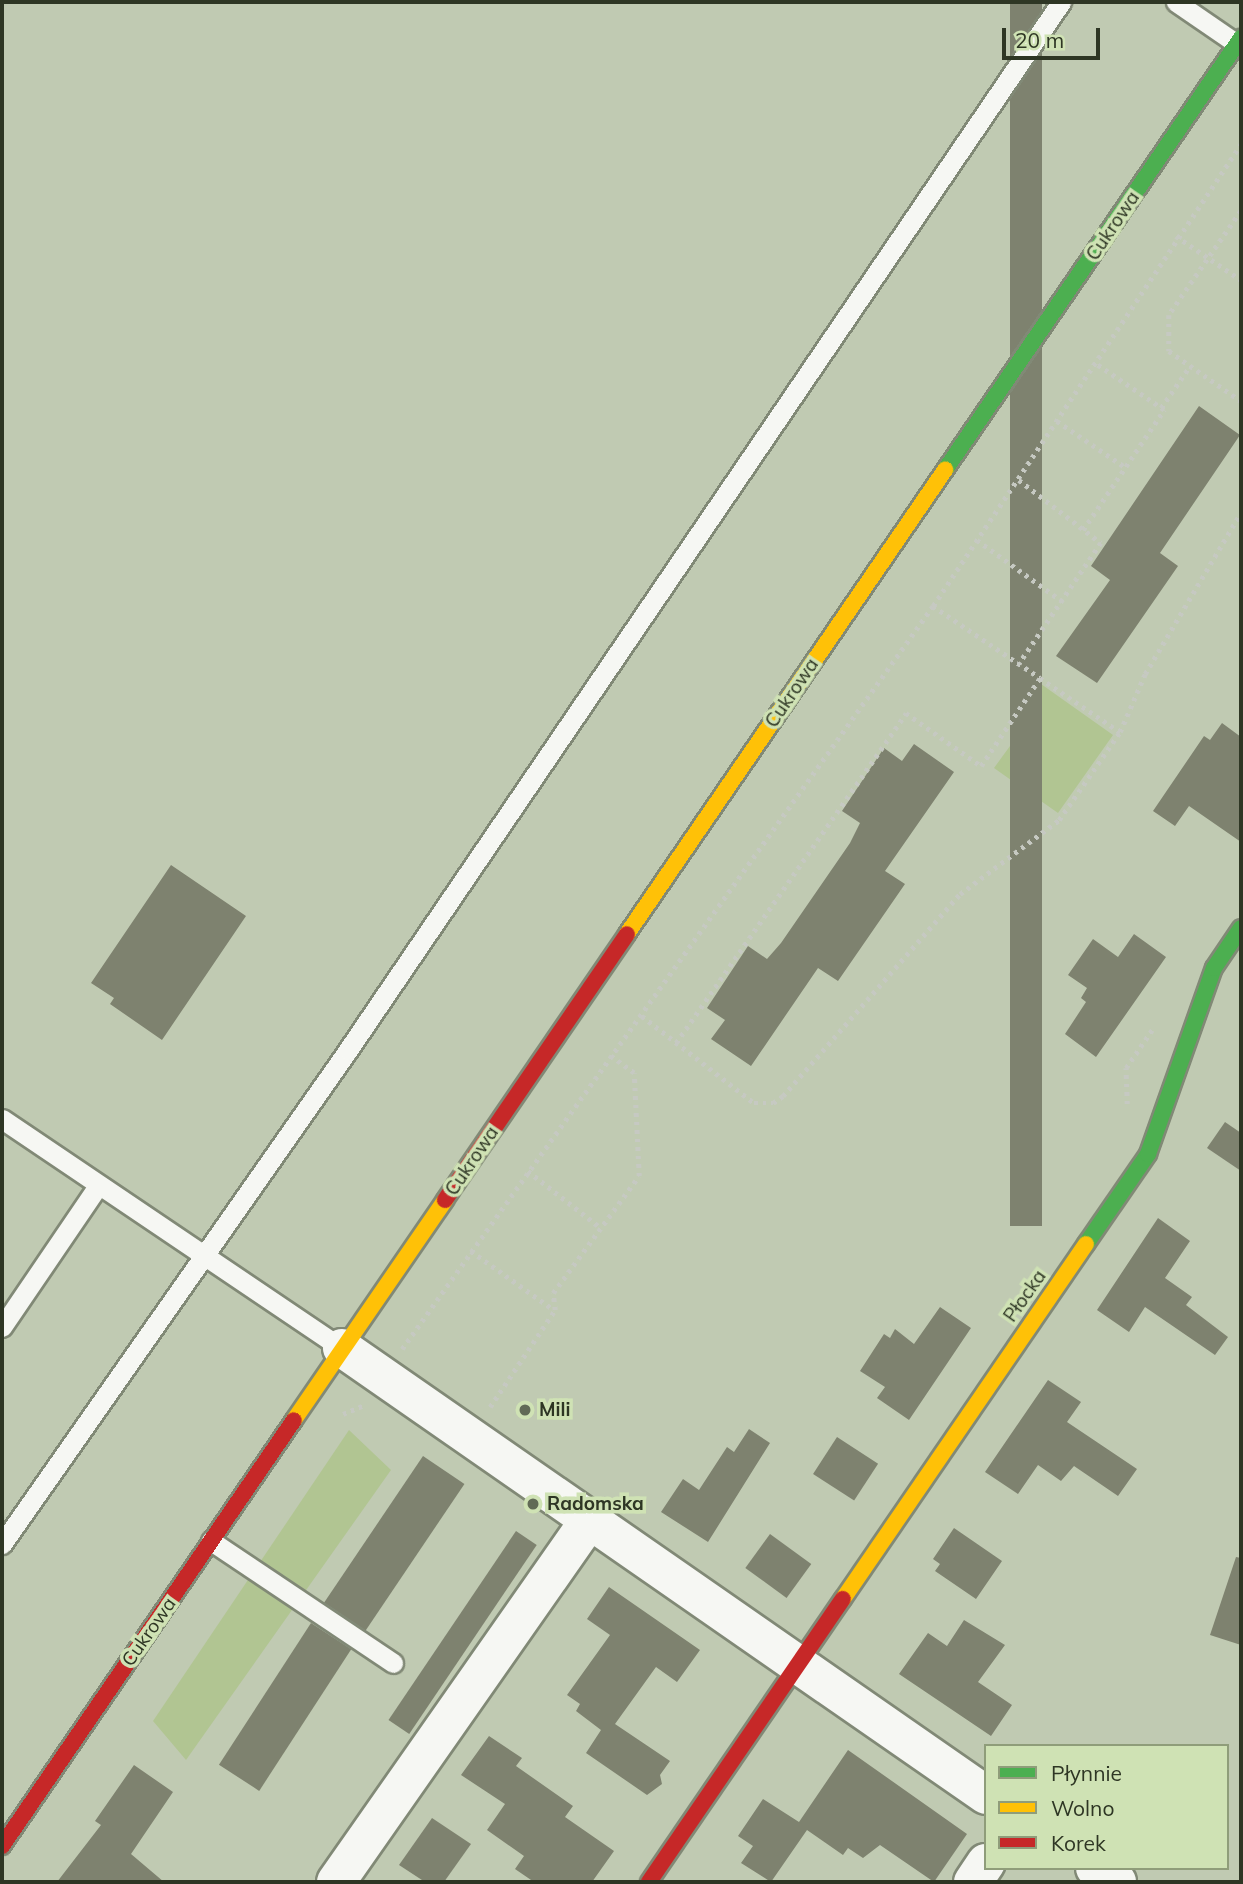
<!DOCTYPE html>
<meta charset="utf-8">
<style>
body{margin:0}
#map{position:relative;width:1243px;height:1884px;overflow:hidden;background:#c0cab2;font-family:Mulish,sans-serif}
div>[style]{position:absolute}
.green>*{inset:0;background:#b1c592}
.building>*{inset:0;background:#7e826f;transform-origin:0 0}
.path>*{height:4.5px;margin-top:-2.25px;transform-origin:0;background:repeating-linear-gradient(90deg,#c6c9c2 0 3.5px,transparent 0 8.5px)}
.roads{filter:drop-shadow(2px 0 #818976) drop-shadow(-2px 0 #818976) drop-shadow(0 2px #818976) drop-shadow(0 -2px #818976)}
.lane>*{height:19px;margin:-9.5px;padding:0 9.5px;transform-origin:9.5px;border-radius:9.5px;background:#f6f7f3}
.street>*{height:38px;margin:-19px;padding:0 19px;transform-origin:19px;border-radius:19px;background:#f6f7f3}
.fast>*{height:16px;margin:-8px;padding:0 8px;transform-origin:8px;border-radius:8px;background:#4caf50}
.slow>*{height:16px;margin:-8px;padding:0 8px;transform-origin:8px;border-radius:8px;background:#ffc107}
.jam>*{height:16px;margin:-8px;padding:0 8px;transform-origin:8px;border-radius:8px;background:#c62828}
.dots>*{width:19px;height:19px;translate:-50% -50%;box-sizing:border-box;border:4px solid #cfe2b4;border-radius:50%}
span{translate:-50% -50%;white-space:nowrap;text-align:center;line-height:1.15;-webkit-text-stroke:7px #cfe2b4;paint-order:stroke}
.street-label{font-size:19px;color:#2e3624}
.poi-label{font-size:19px;color:#2e3624;font-weight:700}
.left{translate:0 -50%;text-align:left}
.frame{position:absolute;inset:0;border:4px solid #2e3624;pointer-events:none}
.legend{position:absolute;left:984px;top:1744px;width:245px;height:126px;box-sizing:border-box;background:#cfe2b4;border:2px solid #8f9d7a;margin:0;padding:9px 12px;list-style:none;font-size:21px;color:#2e3624}
.legend li{display:flex;align-items:center;gap:14px;height:35px}
.legend b{width:35px;border:2px solid #8f9d7a}
.scale{position:absolute;left:1002px;top:28px;width:98px;height:32px;box-sizing:border-box;border:4px solid #2e3624;border-top:0;padding-left:9px;font-size:21px;line-height:24px;white-space:nowrap;color:#2e3624;-webkit-text-stroke:5px #cfe2b4;paint-order:stroke}
</style>
<div id="map">
<div class="green">
<i style="clip-path:polygon(1041px 684px,1113px 735px,1058px 813px,994px 768px,1031px 717px,1022px 710px)"></i>
<i style="clip-path:polygon(349px 1430px,391px 1470px,186px 1760px,153px 1721px)"></i>
</div>
<div class="building">
<i style="left:1010px;top:2px;width:32px;height:1224px"></i>
<i style="clip-path:polygon(1199px 406px,1240px 435px,1160px 553px,1178px 566px,1097px 683px,1056px 656px,1110px 580px,1091px 566px)"></i>
<i style="clip-path:polygon(1222px 723px,1241px 737px,1241px 842px,1189px 806px,1175px 826px,1153px 811px,1204px 736px,1210px 740px)"></i>
<i style="clip-path:polygon(914px 744px,954px 772px,885px 871px,905px 884px,838px 981px,818px 968px,751px 1066px,711px 1039px,725px 1020px,707px 1008px,748px 946px,767px 959px,781px 943px,850px 843px,860px 823px,842px 811px,884px 748px,902px 761px)"></i>
<i style="clip-path:polygon(171px 865px,246px 916px,162px 1040px,110px 1004px,114px 998px,91px 983px)"></i>
<i style="clip-path:polygon(1134px 934px,1166px 957px,1096px 1057px,1065px 1034px,1086px 1002px,1081px 998px,1087px 988px,1068px 975px,1093px 939px,1118px 957px)"></i>
<i style="clip-path:polygon(1225px 1122px,1241px 1133px,1241px 1171px,1207px 1148px)"></i>
<i style="clip-path:polygon(1158px 1218px,1190px 1241px,1165px 1278px,1192px 1297px,1186px 1305px,1228px 1337px,1215px 1355px,1145px 1307px,1129px 1332px,1097px 1310px)"></i>
<i style="clip-path:polygon(940px 1307px,971px 1328px,909px 1420px,877px 1398px,885px 1387px,860px 1371px,884px 1334px,890px 1338px,895px 1329px,914px 1344px)"></i>
<i style="clip-path:polygon(1048px 1380px,1081px 1402px,1067px 1422px,1137px 1469px,1118px 1496px,1074px 1466px,1061px 1481px,1038px 1465px,1018px 1494px,985px 1472px)"></i>
<i style="clip-path:polygon(749px 1429px,770px 1443px,708px 1542px,661px 1512px,683px 1479px,699px 1490px,727px 1447px,734px 1452px)"></i>
<i style="left:837px;top:1437px;width:49px;height:44px;rotate:33deg"></i>
<i style="left:423px;top:1456px;width:50px;height:177px;rotate:34deg"></i>
<i style="clip-path:polygon(954px 1528px,1002px 1561px,976px 1599px,935px 1571px,940px 1564px,933px 1559px)"></i>
<i style="left:516px;top:1531px;width:25px;height:228px;rotate:34deg"></i>
<i style="left:770px;top:1534px;width:51px;height:42px;rotate:36deg"></i>
<i style="clip-path:polygon(1236px 1557px,1241px 1558px,1241px 1645px,1210px 1635px)"></i>
<i style="clip-path:polygon(609px 1587px,700px 1650px,677px 1682px,656px 1667px,615px 1724px,670px 1761px,660px 1775px,662px 1784px,647px 1795px,586px 1753px,601px 1730px,576px 1711px,580px 1704px,567px 1695px,610px 1635px,587px 1619px)"></i>
<i style="clip-path:polygon(964px 1620px,1005px 1645px,978px 1682px,1012px 1705px,991px 1736px,899px 1674px,928px 1633px,947px 1646px)"></i>
<i style="left:311px;top:1623px;width:48px;height:169px;rotate:33deg"></i>
<i style="clip-path:polygon(489px 1736px,522px 1758px,516px 1766px,573px 1806px,565px 1817px,614px 1851px,592px 1882px,534px 1882px,515px 1869px,524px 1856px,487px 1830px,505px 1804px,461px 1775px)"></i>
<i style="clip-path:polygon(848px 1750px,967px 1834px,934px 1882px,880px 1845px,863px 1858px,848px 1848px,843px 1855px,807px 1830px,771px 1882px,741px 1863px,753px 1846px,738px 1836px,763px 1799px,799px 1822px)"></i>
<i style="clip-path:polygon(134px 1765px,173px 1792px,131px 1854px,164px 1882px,57px 1882px,101px 1825px,95px 1821px)"></i>
<i style="clip-path:polygon(432px 1818px,471px 1844px,444px 1882px,425px 1882px,399px 1865px)"></i>
</div>
<div class="path">
<i style="left:1241px;top:211px;width:126px;rotate:124.7deg"></i>
<i style="left:1169px;top:315px;width:36px;rotate:90deg"></i>
<i style="left:1169px;top:351px;width:88px;rotate:34.8deg"></i>
<i style="left:1176px;top:236px;width:78px;rotate:34.1deg"></i>
<i style="left:1161px;top:408px;width:51px;rotate:-55.4deg"></i>
<i style="left:1057px;top:421px;width:82px;rotate:34.1deg"></i>
<i style="left:1019px;top:480px;width:103px;rotate:37.5deg"></i>
<i style="left:1101px;top:543px;width:146px;rotate:124.1deg"></i>
<i style="left:1083px;top:530px;width:145px;rotate:-56deg"></i>
<i style="left:1164px;top:410px;width:82px;rotate:-145.9deg"></i>
<i style="left:977px;top:540px;width:105px;rotate:35.7deg"></i>
<i style="left:933px;top:606px;width:129px;rotate:33.9deg"></i>
<i style="left:642px;top:1016px;width:142px;rotate:37.8deg"></i>
<i style="left:754px;top:1103px;width:19px"></i>
<i style="left:773px;top:1103px;width:12px;rotate:-35deg"></i>
<i style="left:783px;top:1096px;width:269px;rotate:-48.8deg"></i>
<i style="left:960px;top:894px;width:124px;rotate:-36.8deg"></i>
<i style="left:1059px;top:820px;width:107px;rotate:-55.3deg"></i>
<i style="left:1120px;top:732px;width:63px;rotate:-66.7deg"></i>
<i style="left:1145px;top:674px;width:188px;rotate:-59.3deg"></i>
<i style="left:676px;top:1043px;width:402px;rotate:-55.1deg"></i>
<i style="left:906px;top:713px;width:92px;rotate:35.2deg"></i>
<i style="left:981px;top:766px;width:106px;rotate:-56.2deg"></i>
<i style="left:1040px;top:678px;width:97px;rotate:34deg"></i>
<i style="left:1127px;top:1104px;width:36px;rotate:-92deg"></i>
<i style="left:1126px;top:1068px;width:46px;rotate:-55.6deg"></i>
<i style="left:528px;top:1171px;width:93px;rotate:38deg"></i>
<i style="left:471px;top:1251px;width:102px;rotate:35.4deg"></i>
<i style="left:402px;top:1349px;width:913px;rotate:-54.45deg"></i>
<i style="left:933px;top:606px;width:555px;rotate:-56.31deg"></i>
<i style="left:490px;top:1407px;width:117px;rotate:-56.2deg"></i>
<i style="left:555px;top:1310px;width:17px;rotate:-97deg"></i>
<i style="left:553px;top:1293px;width:145px;rotate:-53.7deg"></i>
<i style="left:639px;top:1176px;width:103px;rotate:-92.8deg"></i>
<i style="left:634px;top:1073px;width:29px;rotate:-144deg"></i>
<i style="left:343px;top:1414px;width:23px;rotate:-23deg"></i>
</div>
<div class="roads">
<div class="lane">
<i style="left:1176px;top:2px;width:74px;rotate:34.5deg"></i>
<i style="left:2px;top:1119px;width:410px;rotate:34deg"></i>
<i style="left:2px;top:1327px;width:171px;rotate:-55.8deg"></i>
<i style="left:211px;top:1541px;width:219px;rotate:33.8deg"></i>
<i style="left:2px;top:1544px;width:603px;rotate:-54.99deg"></i>
<i style="left:348px;top:1050px;width:1268px;rotate:-55.77deg"></i>
</div>
<div class="street">
<i style="left:342px;top:1348px;width:784px;rotate:34.76deg"></i>
<i style="left:1095px;top:1868px;width:26px;rotate:32deg"></i>
<i style="left:336px;top:1882px;width:443px;rotate:-55deg"></i>
<i style="left:973px;top:1882px;width:23px;rotate:-56deg"></i>
</div>
<div class="fast">
<i style="left:945px;top:470px;width:524px;rotate:-55.58deg"></i>
<i style="left:1086px;top:1244px;width:109px;rotate:-55.4deg"></i>
<i style="left:1148px;top:1154px;width:197px;rotate:-70.5deg"></i>
<i style="left:1214px;top:968px;width:48px;rotate:-56deg"></i>
</div>
<div class="slow">
<i style="left:627px;top:934px;width:563px;rotate:-55.58deg"></i>
<i style="left:294px;top:1420px;width:267px;rotate:-55.5deg"></i>
<i style="left:843px;top:1599px;width:430px;rotate:-55.6deg"></i>
</div>
<div class="jam">
<i style="left:445px;top:1200px;width:322px;rotate:-55.6deg"></i>
<i style="left:2px;top:1846px;width:516px;rotate:-55.57deg"></i>
<i style="left:649px;top:1882px;width:343px;rotate:-55.6deg"></i>
</div>
</div>
<div class="dots">
<i style="left:525px;top:1410px;background:#616a56"></i>
<i style="left:533px;top:1504px;background:#616a56"></i>
</div>
<div class="street-label">
<span style="left:1113px;top:226px;rotate:-56deg">Cukrowa</span>
<span style="left:792px;top:693px;rotate:-56deg">Cukrowa</span>
<span style="left:472px;top:1161px;rotate:-56deg">Cukrowa</span>
<span style="left:1025px;top:1296px;rotate:-55deg">Płocka</span>
<span style="left:149px;top:1632px;rotate:-55deg">Cukrowa</span>
</div>
<div class="poi-label">
<span class="left" style="left:539px;top:1410px">Mili</span>
<span class="left" style="left:547px;top:1504px">Radomska</span>
</div>
<div class="frame"></div>
<ul class="legend">
<li><b style="height:9px;background:#4caf50"></b>Płynnie</li>
<li><b style="height:9px;background:#ffc107"></b>Wolno</li>
<li><b style="height:9px;background:#c62828"></b>Korek</li>
</ul>
<div class="scale">20 m</div>
</div>
